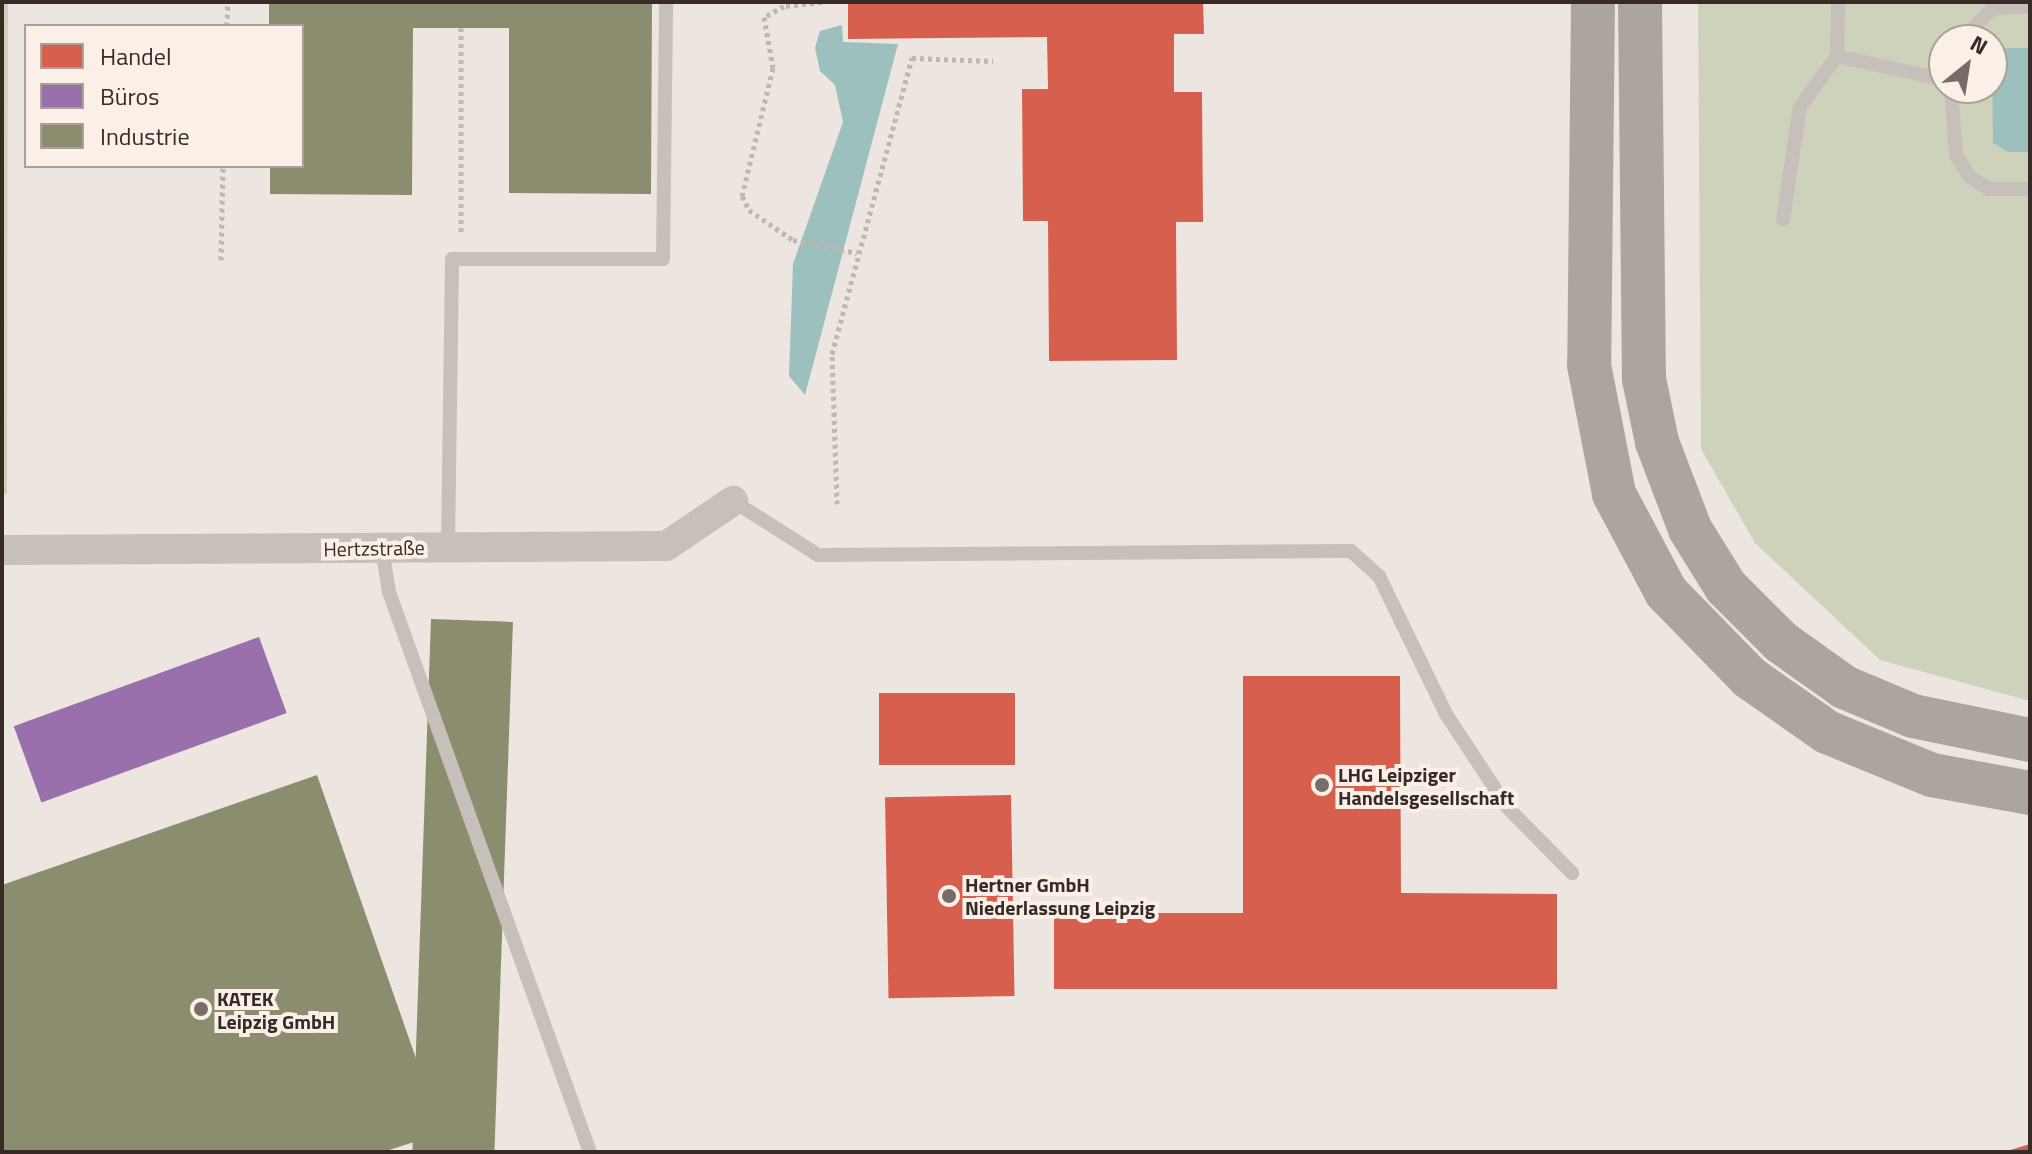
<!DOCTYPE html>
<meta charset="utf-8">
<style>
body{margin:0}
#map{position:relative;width:2032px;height:1154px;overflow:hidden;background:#ede6e0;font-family:"Titillium Web",sans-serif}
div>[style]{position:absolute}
.green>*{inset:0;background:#cfd2ba}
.water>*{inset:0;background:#9cc0be}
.shops>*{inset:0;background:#d6604d;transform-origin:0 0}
.offices>*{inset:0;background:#9970ab;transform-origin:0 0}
.industry>*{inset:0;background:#8c8c6e;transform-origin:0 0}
.path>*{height:5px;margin-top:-2.5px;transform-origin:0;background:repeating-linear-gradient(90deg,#bfb7b2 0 4px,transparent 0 8px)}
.service>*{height:14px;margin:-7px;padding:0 7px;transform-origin:7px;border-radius:7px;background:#c6bfba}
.minor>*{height:30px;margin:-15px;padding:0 15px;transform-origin:15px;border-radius:15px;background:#c6bfba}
.motorway>*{height:44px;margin:-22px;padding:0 22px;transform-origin:22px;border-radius:22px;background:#aca59f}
.dots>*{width:22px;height:22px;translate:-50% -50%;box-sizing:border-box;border:4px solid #faf0e7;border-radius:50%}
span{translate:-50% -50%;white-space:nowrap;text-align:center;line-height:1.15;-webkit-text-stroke:8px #faf0e7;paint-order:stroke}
.street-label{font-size:20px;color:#372b27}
.poi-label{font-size:20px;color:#372b27;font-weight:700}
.left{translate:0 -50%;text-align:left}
.frame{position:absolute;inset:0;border:4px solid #372b27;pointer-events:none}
.legend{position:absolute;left:24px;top:24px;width:280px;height:144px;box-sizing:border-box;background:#faf0e7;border:2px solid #aca19a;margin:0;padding:10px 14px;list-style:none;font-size:24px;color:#372b27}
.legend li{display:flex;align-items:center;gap:16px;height:40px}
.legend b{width:40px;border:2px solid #aca19a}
.north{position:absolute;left:1928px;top:24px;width:80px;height:80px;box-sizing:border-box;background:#faf0e7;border:2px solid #aca19a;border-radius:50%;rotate:30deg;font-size:22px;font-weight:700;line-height:32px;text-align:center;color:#372b27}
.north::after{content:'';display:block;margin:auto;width:28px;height:36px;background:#776c68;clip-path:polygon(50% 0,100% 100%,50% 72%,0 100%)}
</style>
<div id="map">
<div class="green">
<i style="clip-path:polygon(2px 2px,8px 2px,7px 494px,2px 494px)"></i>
<i style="clip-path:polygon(evenodd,1698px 2px,2030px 2px,2030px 701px,1880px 660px,1755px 543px,1701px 449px,1698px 2px,1944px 40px,1992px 40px,1992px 88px,1944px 88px,1944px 40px)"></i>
</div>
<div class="water">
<i style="clip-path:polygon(842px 25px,843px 42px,898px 44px,805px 395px,789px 376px,793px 264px,843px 122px,835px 85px,820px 71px,815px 48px,820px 31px)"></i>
<i style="clip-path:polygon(2004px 48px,2030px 48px,2030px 152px,2008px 152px,1993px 143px,1992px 59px)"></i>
</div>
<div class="shops">
<i style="clip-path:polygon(848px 2px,1203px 2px,1204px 34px,1174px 34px,1174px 92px,1202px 92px,1203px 222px,1176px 222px,1177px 360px,1049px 361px,1048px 221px,1023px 221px,1022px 89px,1048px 89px,1047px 37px,848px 39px)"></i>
<i style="clip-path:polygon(1243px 676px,1400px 676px,1401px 893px,1557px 894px,1557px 989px,1054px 989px,1054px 913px,1243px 913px)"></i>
<i style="left:879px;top:693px;width:136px;height:72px"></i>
<i style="left:1011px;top:795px;width:201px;height:126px;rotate:89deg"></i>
<i style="clip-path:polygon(2030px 1144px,2030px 1152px,2007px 1152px,2007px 1151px)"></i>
</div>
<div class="offices">
<i style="left:259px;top:637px;width:81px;height:261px;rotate:70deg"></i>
</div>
<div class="industry">
<i style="clip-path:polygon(269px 2px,652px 2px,651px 194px,509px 193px,509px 28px,413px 28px,412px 195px,270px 194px,270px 166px,302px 166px,302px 26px,269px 26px)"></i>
<i style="left:431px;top:619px;width:82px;height:565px;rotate:2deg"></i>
<i style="clip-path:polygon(317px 775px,442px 1133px,383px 1152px,2px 1152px,2px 885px)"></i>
</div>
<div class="path">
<i style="left:822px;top:2px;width:38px;rotate:174deg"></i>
<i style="left:784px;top:6px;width:23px;rotate:151deg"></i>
<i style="left:764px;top:17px;width:52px;rotate:80deg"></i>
<i style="left:773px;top:68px;width:132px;rotate:103.6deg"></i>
<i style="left:742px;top:196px;width:16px;rotate:63deg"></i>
<i style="left:749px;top:210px;width:53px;rotate:34.3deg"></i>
<i style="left:793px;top:240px;width:65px;rotate:11.5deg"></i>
<i style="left:227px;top:26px;width:24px;rotate:-88deg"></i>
<i style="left:461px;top:28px;width:207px;rotate:90deg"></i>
<i style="left:221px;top:260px;width:94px;rotate:-88.8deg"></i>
<i style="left:837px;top:504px;width:150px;rotate:-91.9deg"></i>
<i style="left:832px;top:354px;width:307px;rotate:-74.9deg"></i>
<i style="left:912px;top:58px;width:81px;rotate:2.1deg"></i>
</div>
<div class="service">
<i style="left:1961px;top:40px;width:45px;rotate:-45deg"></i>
<i style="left:1993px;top:8px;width:37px;rotate:-2deg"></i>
<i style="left:1837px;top:56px;width:110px;rotate:12.6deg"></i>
<i style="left:1951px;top:88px;width:67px;rotate:85.7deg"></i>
<i style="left:1956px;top:155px;width:25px;rotate:58deg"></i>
<i style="left:1969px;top:176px;width:24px;rotate:33deg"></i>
<i style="left:1989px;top:189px;width:41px"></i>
<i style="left:1783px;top:219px;width:113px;rotate:-81.4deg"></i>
<i style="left:1800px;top:107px;width:63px;rotate:-54deg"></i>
<i style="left:1837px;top:56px;width:54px;rotate:-88.9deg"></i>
<i style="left:733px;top:501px;width:101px;rotate:32.4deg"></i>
<i style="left:818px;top:555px;width:533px;rotate:-0.43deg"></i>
<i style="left:1351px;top:551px;width:38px;rotate:42deg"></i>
<i style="left:1379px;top:576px;width:153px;rotate:64.1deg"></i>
<i style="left:1446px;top:714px;width:111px;rotate:56.7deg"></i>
<i style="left:1507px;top:807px;width:93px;rotate:45.4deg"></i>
<i style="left:448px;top:547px;width:288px;rotate:-89.2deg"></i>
<i style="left:452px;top:259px;width:211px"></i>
<i style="left:663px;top:259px;width:257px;rotate:-89.3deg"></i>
<i style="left:382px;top:548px;width:45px;rotate:81deg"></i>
<i style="left:389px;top:592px;width:595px;rotate:70.26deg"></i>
</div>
<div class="minor">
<i style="left:2px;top:550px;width:664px;rotate:-0.35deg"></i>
<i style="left:666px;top:546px;width:81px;rotate:-33.9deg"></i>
</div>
<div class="motorway">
<i style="left:1593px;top:2px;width:363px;rotate:90.6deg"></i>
<i style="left:1589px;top:365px;width:131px;rotate:79deg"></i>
<i style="left:1614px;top:494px;width:111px;rotate:62deg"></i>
<i style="left:1666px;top:592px;width:120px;rotate:45.7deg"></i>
<i style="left:1750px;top:678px;width:94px;rotate:35deg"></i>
<i style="left:1827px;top:732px;width:113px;rotate:22.3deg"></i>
<i style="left:1932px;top:775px;width:100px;rotate:10.4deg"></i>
<i style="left:1640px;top:2px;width:377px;rotate:89.4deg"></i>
<i style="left:1644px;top:379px;width:64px;rotate:78.3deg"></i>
<i style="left:1657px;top:442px;width:93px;rotate:69.2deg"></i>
<i style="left:1690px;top:529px;width:68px;rotate:58.2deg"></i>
<i style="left:1726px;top:587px;width:78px;rotate:45deg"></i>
<i style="left:1781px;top:642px;width:77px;rotate:35.5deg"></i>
<i style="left:1844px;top:687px;width:75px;rotate:22.8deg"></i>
<i style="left:1913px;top:716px;width:119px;rotate:11.6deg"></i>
</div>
<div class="dots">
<i style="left:1322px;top:785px;background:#776c68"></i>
<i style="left:949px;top:896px;background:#776c68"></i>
<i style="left:201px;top:1009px;background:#776c68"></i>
</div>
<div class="street-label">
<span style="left:374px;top:548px;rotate:-1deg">Hertzstraße</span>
</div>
<div class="poi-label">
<span class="left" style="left:1338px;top:786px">LHG Leipziger<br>Handelsgesellschaft</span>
<span class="left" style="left:965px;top:896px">Hertner GmbH<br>Niederlassung Leipzig</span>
<span class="left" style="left:217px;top:1010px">KATEK<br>Leipzig GmbH</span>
</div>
<div class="frame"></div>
<ul class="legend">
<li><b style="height:22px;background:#d6604d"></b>Handel</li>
<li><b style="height:22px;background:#9970ab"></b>Büros</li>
<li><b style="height:22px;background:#8c8c6e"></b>Industrie</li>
</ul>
<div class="north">N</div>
</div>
